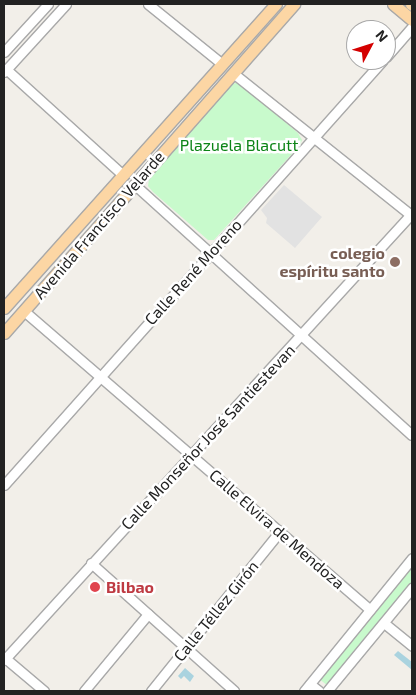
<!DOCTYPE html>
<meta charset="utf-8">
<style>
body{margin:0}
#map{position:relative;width:416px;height:695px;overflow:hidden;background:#f2efe9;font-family:"Exo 2",sans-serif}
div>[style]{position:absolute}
.park>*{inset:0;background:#c8facc}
.parking>*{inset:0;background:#e2e2e2}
.water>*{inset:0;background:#aad3df}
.roads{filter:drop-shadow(1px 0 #a9a9a9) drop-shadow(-1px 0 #a9a9a9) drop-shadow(0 1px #a9a9a9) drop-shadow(0 -1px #a9a9a9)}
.minor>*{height:9px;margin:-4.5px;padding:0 4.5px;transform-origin:4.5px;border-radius:4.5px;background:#fff}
.major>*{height:11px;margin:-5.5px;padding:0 5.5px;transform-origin:5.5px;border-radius:5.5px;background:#fcd6a4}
.dots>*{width:14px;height:14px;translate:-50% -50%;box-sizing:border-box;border:2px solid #fff;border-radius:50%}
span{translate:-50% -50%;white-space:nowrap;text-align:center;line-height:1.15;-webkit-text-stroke:5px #fff;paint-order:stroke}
.park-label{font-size:16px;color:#0c8416}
.street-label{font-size:16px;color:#222}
.education-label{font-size:16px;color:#785e54;font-weight:700}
.right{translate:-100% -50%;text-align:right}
.health-label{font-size:16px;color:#be3a42;font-weight:700}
.left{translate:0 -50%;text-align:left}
.frame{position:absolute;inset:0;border:5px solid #222;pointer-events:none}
.north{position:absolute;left:346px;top:20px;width:50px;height:50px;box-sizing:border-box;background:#fff;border:1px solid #a7a7a7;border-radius:50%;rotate:50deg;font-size:14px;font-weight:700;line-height:20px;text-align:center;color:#222}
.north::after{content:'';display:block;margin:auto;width:18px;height:22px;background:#d40000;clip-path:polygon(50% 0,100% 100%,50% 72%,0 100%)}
</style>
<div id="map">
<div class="park">
<i style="clip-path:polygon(238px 82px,298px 133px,302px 140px,300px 145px,214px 240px,208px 240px,153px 192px,148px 186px,149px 179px,231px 85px)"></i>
<i style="clip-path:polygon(412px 562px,412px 584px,328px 686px,318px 678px)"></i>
</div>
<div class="parking">
<i style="clip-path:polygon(284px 185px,322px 217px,295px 248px,266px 223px,267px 218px,261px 210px)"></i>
</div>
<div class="water">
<i style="clip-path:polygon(398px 651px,412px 662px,412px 670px,394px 655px)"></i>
<i style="clip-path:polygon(185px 668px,194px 676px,190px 682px,184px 676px,181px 679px,178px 676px)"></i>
</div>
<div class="roads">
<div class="minor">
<i style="left:148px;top:4px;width:95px;rotate:39deg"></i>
<i style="left:4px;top:52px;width:65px;rotate:-47.5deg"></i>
<i style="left:386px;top:57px;width:40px;rotate:-49deg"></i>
<i style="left:6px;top:69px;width:158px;rotate:42.2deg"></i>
<i style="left:4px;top:72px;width:92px;rotate:-47.6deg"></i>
<i style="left:233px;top:73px;width:229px;rotate:38.6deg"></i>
<i style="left:135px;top:185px;width:373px;rotate:42.1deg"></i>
<i style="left:24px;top:311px;width:457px;rotate:40.8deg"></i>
<i style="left:4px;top:485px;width:569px;rotate:-48.27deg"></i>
<i style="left:91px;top:563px;width:192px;rotate:41.8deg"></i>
<i style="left:384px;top:623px;width:36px;rotate:39deg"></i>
<i style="left:5px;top:658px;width:51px;rotate:40.2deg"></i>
<i style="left:4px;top:660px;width:605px;rotate:-47.61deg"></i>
<i style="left:310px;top:684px;width:11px;rotate:38deg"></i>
<i style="left:84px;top:691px;width:100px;rotate:-50.3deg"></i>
<i style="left:151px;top:691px;width:206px;rotate:-51.1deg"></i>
<i style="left:304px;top:691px;width:171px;rotate:-50.9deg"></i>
<i style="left:327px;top:691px;width:134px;rotate:-50.5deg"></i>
</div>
<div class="major">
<i style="left:393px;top:4px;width:25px;rotate:40deg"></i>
<i style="left:411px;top:4px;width:1px;rotate:45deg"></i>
<i style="left:4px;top:308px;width:408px;rotate:-48.2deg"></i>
<i style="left:4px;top:333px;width:439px;rotate:-48.6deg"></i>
</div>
</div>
<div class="dots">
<i style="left:395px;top:262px;background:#8d6e63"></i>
<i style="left:95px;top:587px;background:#e0444e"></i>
</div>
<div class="park-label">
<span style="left:239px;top:145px">Plazuela Blacutt</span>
</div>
<div class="street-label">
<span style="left:99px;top:225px;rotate:-49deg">Avenida Francisco Velarde</span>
<span style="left:193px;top:272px;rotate:-48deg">Calle René Moreno</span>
<span style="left:208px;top:437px;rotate:-47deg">Calle Monseñor José Santiestevan</span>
<span style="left:277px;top:529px;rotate:41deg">Calle Elvira de Mendoza</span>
<span style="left:216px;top:611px;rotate:-51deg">Calle Téllez Girón</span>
</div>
<div class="education-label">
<span class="right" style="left:385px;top:262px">colegio<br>espíritu santo</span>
</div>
<div class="health-label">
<span class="left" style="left:106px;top:587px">Bilbao</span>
</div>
<div class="frame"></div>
<div class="north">N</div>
</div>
